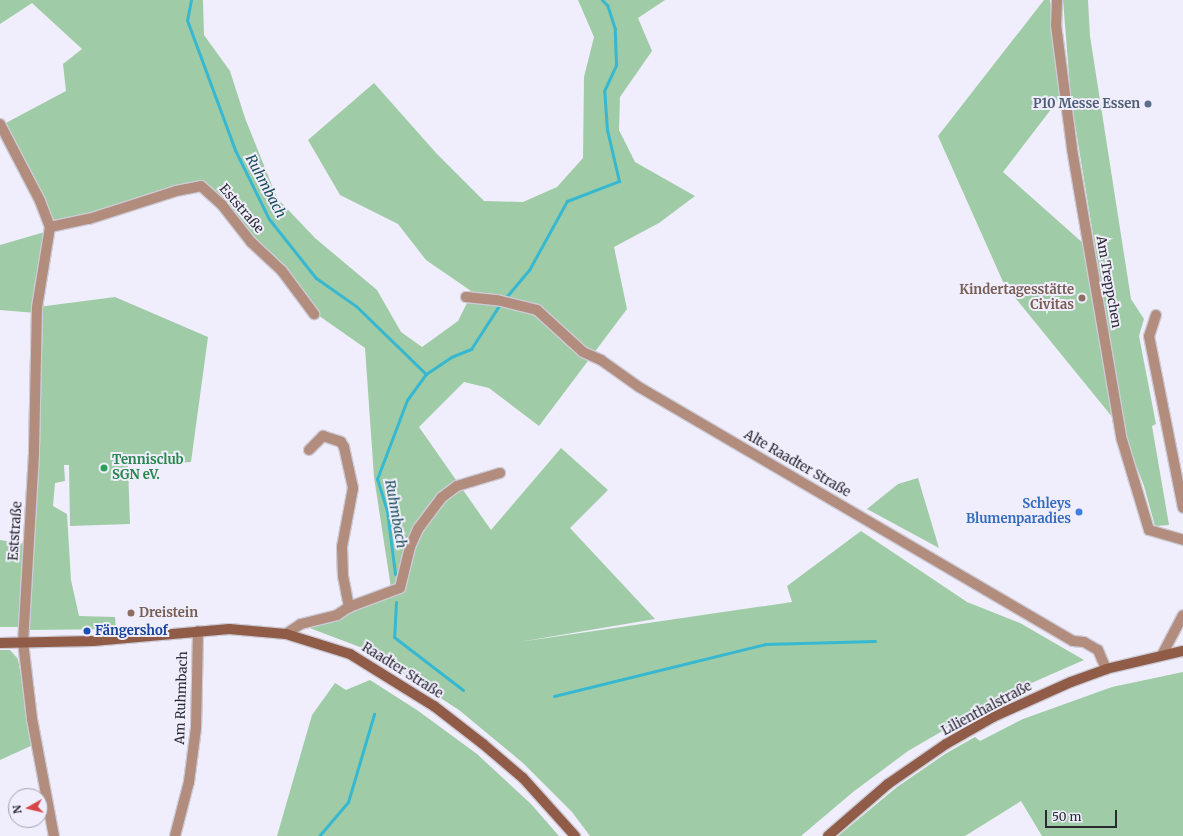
<!DOCTYPE html>
<meta charset="utf-8">
<style>
body{margin:0}
#map{position:relative;width:1183px;height:836px;overflow:hidden;background:#f0eefc;font-family:Merriweather,serif}
div>[style]{position:absolute}
.green>*{inset:0;background:#9fcca6}
.stream>*{height:3px;margin:-1.5px;padding:0 1.5px;transform-origin:1.5px;border-radius:1.5px;background:#37b8d0}
.roads{filter:drop-shadow(1px 0 #cccbd7) drop-shadow(-1px 0 #cccbd7) drop-shadow(0 1px #cccbd7) drop-shadow(0 -1px #cccbd7)}
.street>*{height:10px;margin:-5px;padding:0 5px;transform-origin:5px;border-radius:5px;background:#b28c7d}
.secondary>*{height:10px;margin:-5px;padding:0 5px;transform-origin:5px;border-radius:5px;background:#915c47}
.dots>*{width:11px;height:11px;translate:-50% -50%;box-sizing:border-box;border:2px solid #f0eefc;border-radius:50%}
span{translate:-50% -50%;white-space:nowrap;text-align:center;line-height:1.15;-webkit-text-stroke:4px #f0eefc;paint-order:stroke}
.service-label{font-size:13px;color:#4e5e75;font-weight:700}
.right{translate:-100% -50%;text-align:right}
.street-label{font-size:13px;color:#2a2931}
.education-label{font-size:13px;color:#785e54;font-weight:700}
.left{translate:0 -50%;text-align:left}
.leisure-label{font-size:13px;color:#27864d;font-weight:700}
.shop-label{font-size:13px;color:#366cbe;font-weight:700}
.transit-label{font-size:13px;color:#164399;font-weight:700}
.water-label{font-size:14px;color:#154b55;font-style:italic}
.north{position:absolute;left:8px;top:788px;width:40px;height:40px;box-sizing:border-box;background:#f0eefc;border:1px solid #a19fab;border-radius:50%;rotate:262deg;font-size:11px;font-weight:700;line-height:16px;text-align:center;color:#2a2931}
.north::after{content:'';display:block;margin:auto;width:14px;height:18px;background:#d54646;clip-path:polygon(50% 0,100% 100%,50% 72%,0 100%)}
.scale{position:absolute;left:1045px;top:810px;width:72px;height:18px;box-sizing:border-box;border:2px solid #2a2931;border-top:0;padding-left:5px;font-size:12px;line-height:14px;white-space:nowrap;color:#2a2931;-webkit-text-stroke:3px #f0eefc;paint-order:stroke}
</style>
<div id="map">
<div class="green">
<i style="clip-path:polygon(0 0,203px 0,204px 35px,230px 71px,245px 118px,277px 198px,315px 238px,377px 290px,401px 332px,422px 347px,458px 321px,468px 301px,526px 309px,541px 318px,548px 311px,510px 299px,474px 293px,426px 260px,398px 224px,340px 195px,308px 140px,374px 83px,437px 154px,484px 201px,523px 202px,557px 187px,583px 158px,584px 77px,594px 37px,578px 0,665px 0,638px 18px,652px 51px,620px 97px,619px 130px,635px 162px,695px 196px,659px 223px,614px 247px,627px 309px,539px 426px,489px 388px,464px 382px,419px 427px,491px 530px,561px 448px,608px 490px,570px 528px,655px 619px,519px 642px,792px 602px,787px 586px,861px 531px,967px 602px,1020px 623px,1084px 660px,1006px 694px,908px 751px,853px 792px,801px 836px,590px 836px,572px 812px,523px 763px,459px 710px,365px 649px,307px 627px,391px 588px,374px 477px,365px 348px,315px 313px,202px 185px,51px 225px,2px 125px,66px 91px,63px 64px,82px 49px,32px 3px,0 24px)"></i>
<i style="clip-path:polygon(1044px 0,1050px 0,1062px 95px,1003px 172px,1084px 244px,1113px 418px,1004px 284px,938px 136px)"></i>
<i style="clip-path:polygon(1063px 0,1088px 0,1090px 36px,1131px 299px,1144px 319px,1139px 336px,1156px 424px,1152px 426px,1169px 525px,1155px 526px,1144px 486px,1127px 442px,1071px 100px)"></i>
<i style="clip-path:polygon(48px 231px,36px 313px,0 310px,0 245px)"></i>
<i style="clip-path:polygon(115px 297px,208px 337px,191px 462px,128px 465px,130px 524px,70px 526px,69px 465px,64px 465px,65px 481px,55px 483px,53px 506px,67px 514px,71px 580px,79px 616px,115px 617px,116px 629px,29px 630px,38px 307px)"></i>
<i style="clip-path:polygon(918px 478px,939px 548px,867px 509px,898px 484px)"></i>
<i style="clip-path:polygon(0 540px,25px 544px,18px 627px,0 627px)"></i>
<i style="clip-path:polygon(0 650px,10px 650px,18px 659px,33px 745px,0 760px)"></i>
<i style="clip-path:polygon(1183px 672px,1183px 836px,1042px 836px,1021px 801px,965px 836px,838px 836px,897px 787px,945px 754px,975px 737px,980px 741px,1023px 719px,1112px 687px)"></i>
<i style="clip-path:polygon(370px 680px,417px 710px,477px 754px,531px 804px,559px 836px,277px 836px,312px 715px,335px 683px,346px 690px)"></i>
</div>
<div class="stream">
<i style="left:191px;top:0;width:20px;rotate:101deg"></i>
<i style="left:187px;top:20px;width:139px;rotate:69.7deg"></i>
<i style="left:235px;top:150px;width:77px;rotate:63.8deg"></i>
<i style="left:269px;top:219px;width:75px;rotate:51.5deg"></i>
<i style="left:316px;top:278px;width:49px;rotate:35deg"></i>
<i style="left:356px;top:306px;width:98px;rotate:44.2deg"></i>
<i style="left:507px;top:296px;width:34px;rotate:-50deg"></i>
<i style="left:529px;top:270px;width:79px;rotate:-61.2deg"></i>
<i style="left:567px;top:201px;width:56px;rotate:-21deg"></i>
<i style="left:619px;top:181px;width:52px;rotate:-103.2deg"></i>
<i style="left:607px;top:130px;width:39px;rotate:-94deg"></i>
<i style="left:604px;top:91px;width:29px;rotate:-65deg"></i>
<i style="left:616px;top:65px;width:36px;rotate:-92deg"></i>
<i style="left:615px;top:29px;width:25px;rotate:-108deg"></i>
<i style="left:607px;top:5px;width:7px;rotate:-135deg"></i>
<i style="left:395px;top:574px;width:64px;rotate:-97.2deg"></i>
<i style="left:387px;top:511px;width:34px;rotate:-107deg"></i>
<i style="left:377px;top:479px;width:85px;rotate:-69.2deg"></i>
<i style="left:407px;top:400px;width:32px;rotate:-54deg"></i>
<i style="left:426px;top:374px;width:30px;rotate:-34deg"></i>
<i style="left:451px;top:357px;width:22px;rotate:-22deg"></i>
<i style="left:471px;top:349px;width:54px;rotate:-57.2deg"></i>
<i style="left:396px;top:602px;width:35px;rotate:93deg"></i>
<i style="left:394px;top:637px;width:87px;rotate:37.5deg"></i>
<i style="left:554px;top:696px;width:217px;rotate:-13.8deg"></i>
<i style="left:765px;top:644px;width:110px;rotate:-1.6deg"></i>
<i style="left:319px;top:836px;width:45px;rotate:-49.5deg"></i>
<i style="left:348px;top:802px;width:92px;rotate:-73.5deg"></i>
</div>
<div class="roads">
<div class="street">
<i style="left:1057px;top:0;width:25px;rotate:92deg"></i>
<i style="left:1056px;top:25px;width:125px;rotate:82.6deg"></i>
<i style="left:1072px;top:149px;width:295px;rotate:80.3deg"></i>
<i style="left:1122px;top:440px;width:94px;rotate:73.3deg"></i>
<i style="left:1149px;top:530px;width:35px;rotate:16deg"></i>
<i style="left:0;top:124px;width:87px;rotate:62.5deg"></i>
<i style="left:40px;top:201px;width:28px;rotate:69deg"></i>
<i style="left:50px;top:227px;width:81px;rotate:99.2deg"></i>
<i style="left:37px;top:307px;width:146px;rotate:91.2deg"></i>
<i style="left:34px;top:453px;width:189px;rotate:93.3deg"></i>
<i style="left:23px;top:642px;width:78px;rotate:83.3deg"></i>
<i style="left:32px;top:719px;width:119px;rotate:79.4deg"></i>
<i style="left:50px;top:227px;width:40px;rotate:-12deg"></i>
<i style="left:89px;top:219px;width:91px;rotate:-17.8deg"></i>
<i style="left:176px;top:191px;width:25px;rotate:-11deg"></i>
<i style="left:201px;top:186px;width:28px;rotate:42deg"></i>
<i style="left:222px;top:205px;width:47px;rotate:51.9deg"></i>
<i style="left:251px;top:242px;width:42px;rotate:43.1deg"></i>
<i style="left:282px;top:271px;width:54px;rotate:53.3deg"></i>
<i style="left:466px;top:297px;width:31px;rotate:6deg"></i>
<i style="left:497px;top:300px;width:41px;rotate:14deg"></i>
<i style="left:537px;top:310px;width:62px;rotate:42.4deg"></i>
<i style="left:583px;top:352px;width:20px;rotate:24deg"></i>
<i style="left:601px;top:360px;width:47px;rotate:35.4deg"></i>
<i style="left:639px;top:387px;width:503px;rotate:30.34deg"></i>
<i style="left:1073px;top:641px;width:11px;rotate:5deg"></i>
<i style="left:1084px;top:642px;width:16px;rotate:30deg"></i>
<i style="left:1098px;top:650px;width:21px;rotate:67deg"></i>
<i style="left:1156px;top:315px;width:22px;rotate:108deg"></i>
<i style="left:1149px;top:336px;width:175px;rotate:78.8deg"></i>
<i style="left:309px;top:450px;width:20px;rotate:-45deg"></i>
<i style="left:323px;top:436px;width:19px;rotate:18deg"></i>
<i style="left:341px;top:442px;width:6px;rotate:59deg"></i>
<i style="left:344px;top:447px;width:42px;rotate:77.6deg"></i>
<i style="left:353px;top:488px;width:60px;rotate:100.6deg"></i>
<i style="left:342px;top:547px;width:29px;rotate:88deg"></i>
<i style="left:343px;top:576px;width:32px;rotate:79deg"></i>
<i style="left:286px;top:634px;width:18px;rotate:-34deg"></i>
<i style="left:301px;top:624px;width:37px;rotate:-14deg"></i>
<i style="left:337px;top:615px;width:14px;rotate:-34deg"></i>
<i style="left:349px;top:607px;width:54px;rotate:-20.4deg"></i>
<i style="left:400px;top:588px;width:42px;rotate:-76.3deg"></i>
<i style="left:410px;top:547px;width:20px;rotate:-66deg"></i>
<i style="left:418px;top:529px;width:39px;rotate:-53deg"></i>
<i style="left:441px;top:498px;width:20px;rotate:-37deg"></i>
<i style="left:457px;top:486px;width:45px;rotate:-16.8deg"></i>
<i style="left:1162px;top:655px;width:45px;rotate:-62.3deg"></i>
<i style="left:175px;top:836px;width:56px;rotate:-75.5deg"></i>
<i style="left:189px;top:782px;width:54px;rotate:-82.6deg"></i>
<i style="left:196px;top:728px;width:97px;rotate:-88.8deg"></i>
</div>
<div class="secondary">
<i style="left:0;top:643px;width:93px;rotate:-1.2deg"></i>
<i style="left:93px;top:641px;width:137px;rotate:-5deg"></i>
<i style="left:229px;top:629px;width:57px;rotate:5deg"></i>
<i style="left:286px;top:634px;width:67px;rotate:17.4deg"></i>
<i style="left:350px;top:654px;width:99px;rotate:31.8deg"></i>
<i style="left:434px;top:706px;width:62px;rotate:37.8deg"></i>
<i style="left:483px;top:744px;width:52px;rotate:40.4deg"></i>
<i style="left:523px;top:778px;width:78px;rotate:48.1deg"></i>
<i style="left:828px;top:836px;width:79px;rotate:-40.9deg"></i>
<i style="left:888px;top:784px;width:70px;rotate:-34.6deg"></i>
<i style="left:946px;top:744px;width:54px;rotate:-29.9deg"></i>
<i style="left:993px;top:717px;width:85px;rotate:-24.2deg"></i>
<i style="left:1071px;top:682px;width:37px;rotate:-20deg"></i>
<i style="left:1106px;top:669px;width:79px;rotate:-13.2deg"></i>
</div>
</div>
<div class="dots">
<i style="left:1148px;top:104px;background:#5c6f8a"></i>
<i style="left:1082px;top:298px;background:#8d6e63"></i>
<i style="left:104px;top:468px;background:#2e9e5b"></i>
<i style="left:1079px;top:512px;background:#3f7fe0"></i>
<i style="left:131px;top:613px;background:#8d6e63"></i>
<i style="left:87px;top:631px;background:#1a4fb4"></i>
</div>
<div class="service-label">
<span class="right" style="left:1140px;top:104px">P10 Messe Essen</span>
</div>
<div class="street-label">
<span style="left:241px;top:209px;rotate:49deg">Eststraße</span>
<span style="left:1108px;top:282px;rotate:80deg">Am Treppchen</span>
<span style="left:797px;top:464px;rotate:30deg">Alte Raadter Straße</span>
<span style="left:16px;top:531px;rotate:-86deg">Eststraße</span>
<span style="left:402px;top:671px;rotate:32deg">Raadter Straße</span>
<span style="left:182px;top:698px;rotate:-88deg">Am Ruhmbach</span>
<span style="left:987px;top:709px;rotate:-28deg">Lilienthalstraße</span>
</div>
<div class="education-label">
<span class="right" style="left:1074px;top:298px">Kindertagesstätte<br>Civitas</span>
<span class="left" style="left:139px;top:613px">Dreistein</span>
</div>
<div class="leisure-label">
<span class="left" style="left:112px;top:468px">Tennisclub<br>SGN eV.</span>
</div>
<div class="shop-label">
<span class="right" style="left:1071px;top:512px">Schleys<br>Blumenparadies</span>
</div>
<div class="transit-label">
<span class="left" style="left:95px;top:631px">Fängershof</span>
</div>
<div class="water-label">
<span style="left:266px;top:186px;rotate:62deg">Ruhmbach</span>
<span style="left:396px;top:514px;rotate:80deg">Ruhmbach</span>
</div>
<div class="north">N</div>
<div class="scale">50 m</div>
</div>
